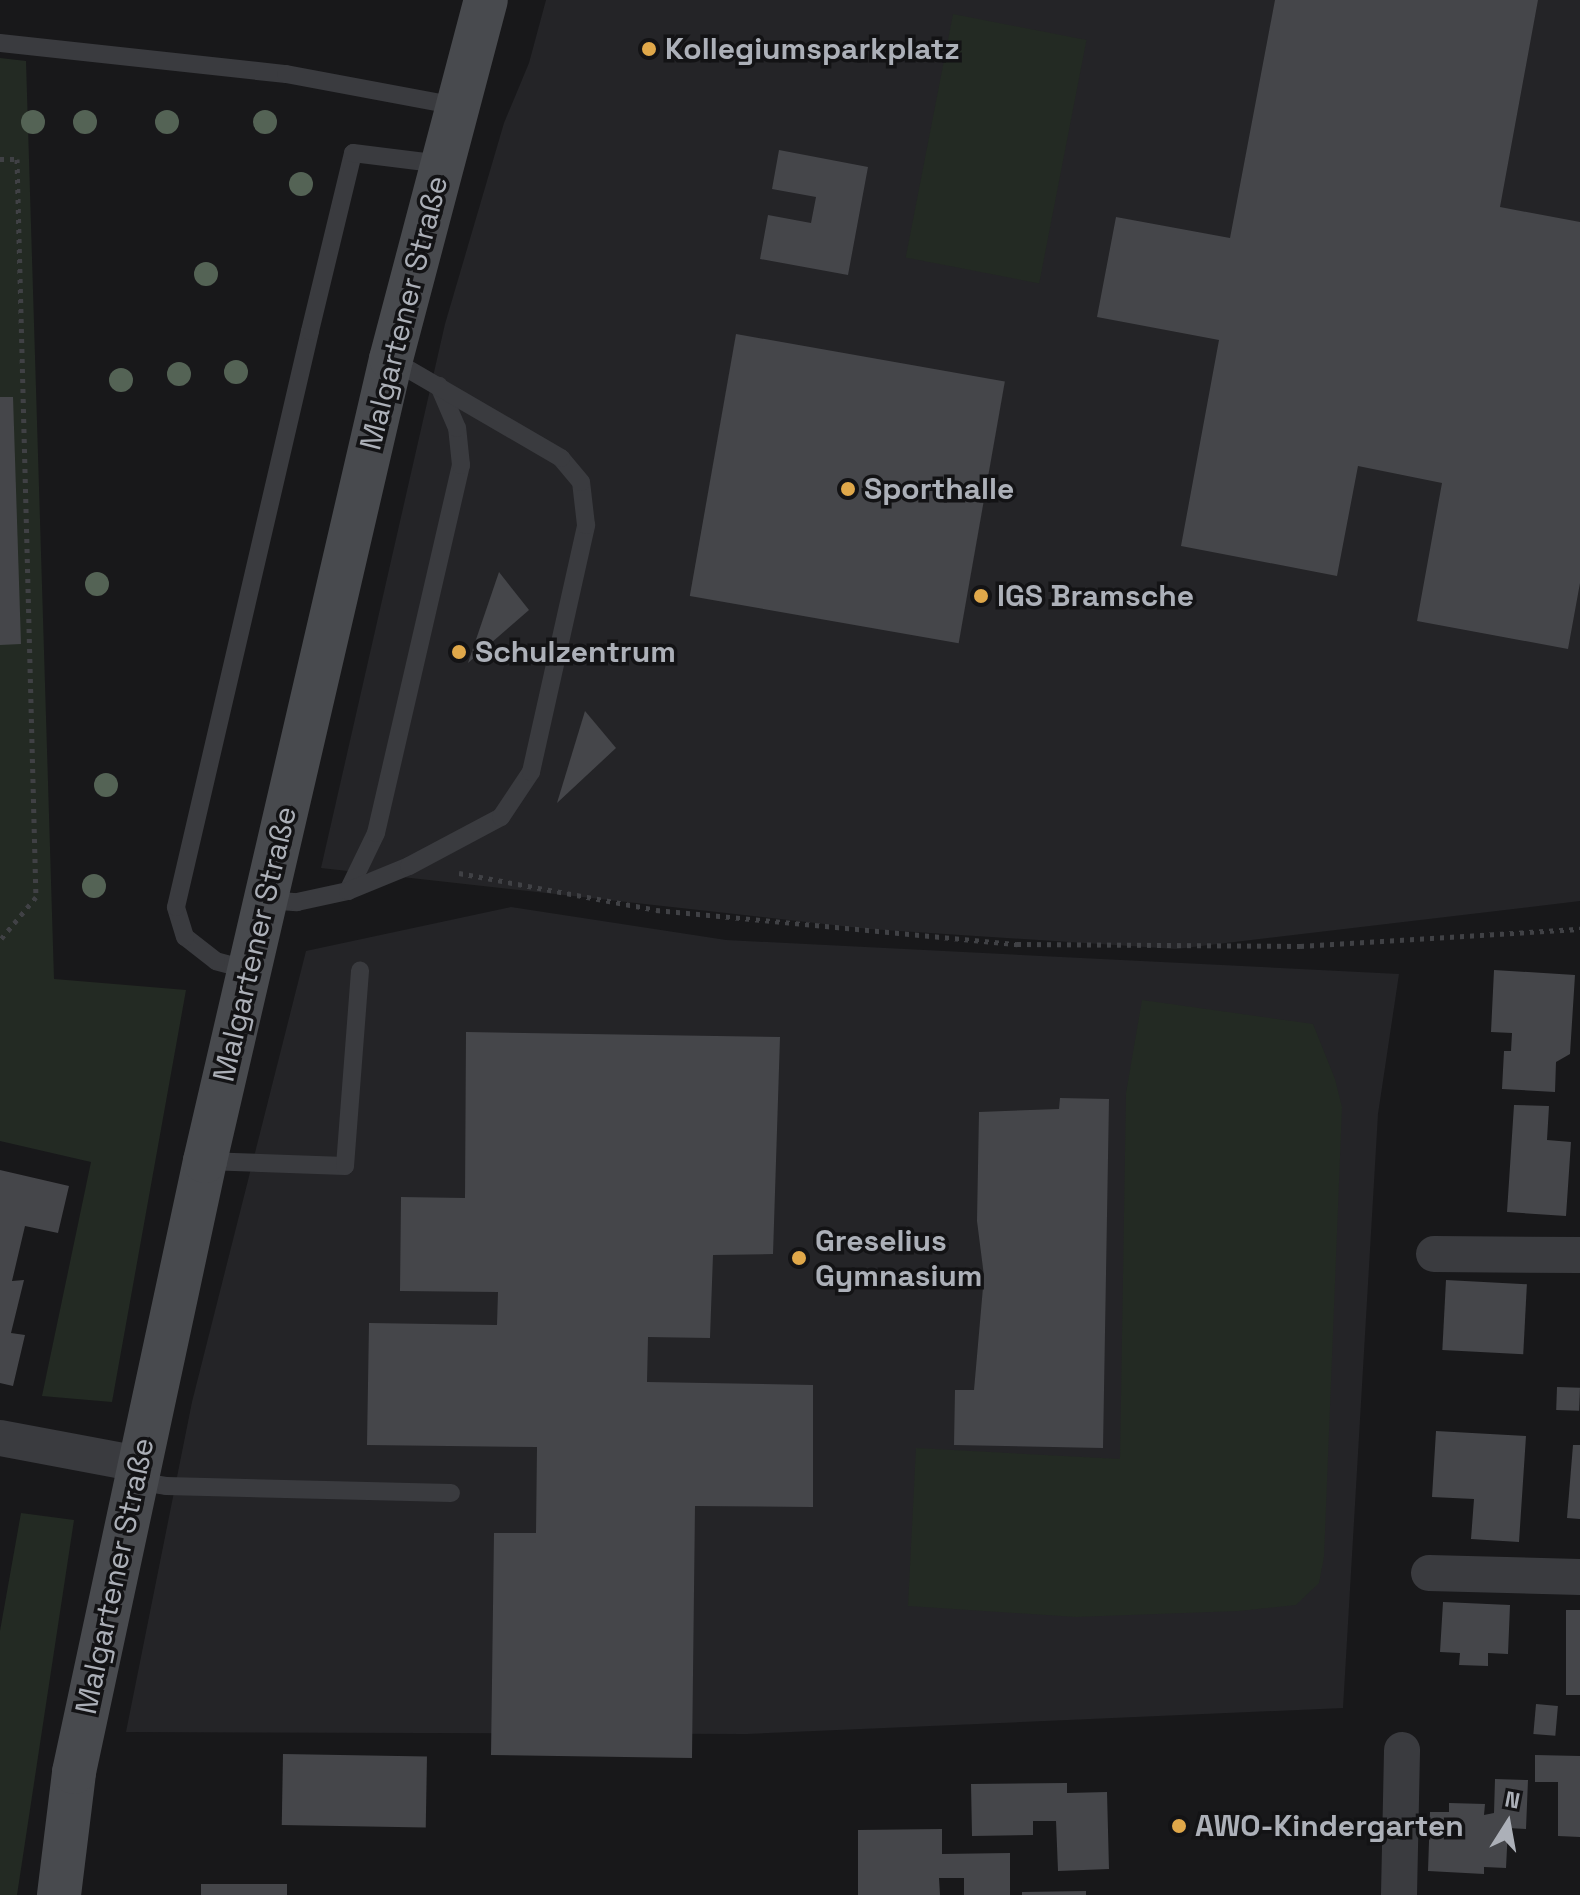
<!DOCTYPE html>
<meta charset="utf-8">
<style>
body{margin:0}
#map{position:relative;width:1580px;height:1895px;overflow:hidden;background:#18181a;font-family:"Space Grotesk",sans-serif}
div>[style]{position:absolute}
.built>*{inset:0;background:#242427}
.green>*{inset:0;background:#232a23;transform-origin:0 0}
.building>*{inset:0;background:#45464a;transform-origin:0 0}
.path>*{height:5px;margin-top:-2.5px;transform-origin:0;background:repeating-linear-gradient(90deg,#404145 0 4px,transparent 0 10px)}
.lane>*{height:18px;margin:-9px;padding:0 9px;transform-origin:9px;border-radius:9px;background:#3a3b3f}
.street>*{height:36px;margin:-18px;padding:0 18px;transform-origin:18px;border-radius:18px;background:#3a3b3f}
.secondary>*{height:44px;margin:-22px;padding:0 22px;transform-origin:22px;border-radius:22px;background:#484a4e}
.trees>*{width:24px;height:24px;margin:-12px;border-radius:50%;background:#546355}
.dots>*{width:22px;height:22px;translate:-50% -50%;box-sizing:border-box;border:4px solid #131315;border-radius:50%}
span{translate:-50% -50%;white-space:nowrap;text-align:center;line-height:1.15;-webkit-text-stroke:7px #131315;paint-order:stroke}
.poi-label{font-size:30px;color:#acb0b8;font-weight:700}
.left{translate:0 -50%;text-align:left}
.street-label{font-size:30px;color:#acb0b8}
.north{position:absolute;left:1468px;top:1783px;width:80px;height:80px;-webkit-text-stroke:6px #131315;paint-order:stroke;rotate:11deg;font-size:22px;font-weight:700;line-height:32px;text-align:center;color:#acb0b8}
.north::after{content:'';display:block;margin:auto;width:28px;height:36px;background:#acb0b8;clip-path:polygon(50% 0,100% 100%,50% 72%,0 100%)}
</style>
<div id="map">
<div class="built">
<i style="clip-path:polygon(546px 0,1580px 0,1580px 901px,1176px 949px,869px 929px,321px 868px,445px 324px,504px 123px,529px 63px)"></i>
<i style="clip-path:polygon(511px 907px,726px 940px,1399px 974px,1378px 1114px,1343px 1708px,747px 1734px,126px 1732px,192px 1402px,306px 951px)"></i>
</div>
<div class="green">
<i style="left:953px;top:14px;width:136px;height:248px;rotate:11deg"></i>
<i style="clip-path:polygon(0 58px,26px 61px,54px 979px,186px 990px,112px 1402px,42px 1396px,91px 1162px,0 1141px)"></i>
<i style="clip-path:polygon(1142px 1000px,1313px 1024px,1335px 1079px,1342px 1107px,1324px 1557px,1319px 1583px,1296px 1605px,1239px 1611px,1076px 1617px,908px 1606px,916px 1448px,1120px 1459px,1126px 1093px)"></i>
<i style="clip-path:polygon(21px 1513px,74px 1520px,17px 1895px,0 1895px,0 1631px)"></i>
</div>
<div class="building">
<i style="clip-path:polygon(1275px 0,1538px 0,1500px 207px,1580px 222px,1580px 583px,1568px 649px,1417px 621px,1442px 483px,1358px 466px,1337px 576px,1181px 546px,1219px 340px,1097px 317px,1116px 217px,1230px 238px)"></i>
<i style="clip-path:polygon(779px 150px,868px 167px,848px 275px,760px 259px,768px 215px,811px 223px,816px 197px,772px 189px)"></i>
<i style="left:736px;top:334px;width:273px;height:266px;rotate:10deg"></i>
<i style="clip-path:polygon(0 397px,13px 397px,21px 644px,0 645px)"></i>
<i style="clip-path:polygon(499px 572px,529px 610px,468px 663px)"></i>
<i style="clip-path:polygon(585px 711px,616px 748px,557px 803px)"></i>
<i style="clip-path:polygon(1494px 970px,1575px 975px,1570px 1054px,1556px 1062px,1555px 1092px,1502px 1089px,1504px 1051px,1511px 1051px,1512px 1033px,1491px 1032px)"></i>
<i style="clip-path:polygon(466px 1032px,780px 1037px,773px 1254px,713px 1255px,710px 1338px,648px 1337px,647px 1382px,813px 1385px,813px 1507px,695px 1506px,692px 1758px,491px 1755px,494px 1533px,536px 1533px,537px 1447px,367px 1445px,369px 1323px,497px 1325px,498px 1292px,400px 1291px,401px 1197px,465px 1198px)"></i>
<i style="clip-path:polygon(1060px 1098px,1109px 1099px,1103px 1448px,954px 1445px,955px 1390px,974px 1390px,984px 1276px,977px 1221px,979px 1112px,1059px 1109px)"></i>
<i style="clip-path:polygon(1514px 1105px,1549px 1106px,1547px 1140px,1571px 1142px,1566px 1216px,1507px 1212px)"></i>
<i style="clip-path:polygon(0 1170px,69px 1186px,58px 1233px,25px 1226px,12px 1281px,24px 1280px,11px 1333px,25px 1335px,13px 1386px,0 1383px)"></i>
<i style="left:1446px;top:1280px;width:81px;height:70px;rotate:3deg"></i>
<i style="left:1557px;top:1387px;width:23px;height:23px;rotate:2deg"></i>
<i style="clip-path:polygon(1436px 1431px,1526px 1436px,1519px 1542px,1471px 1539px,1474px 1499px,1432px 1497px)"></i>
<i style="clip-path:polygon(1573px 1445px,1580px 1445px,1580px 1519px,1567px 1518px)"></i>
<i style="clip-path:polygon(1443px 1602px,1510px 1605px,1508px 1654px,1488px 1653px,1488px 1666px,1459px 1665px,1460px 1653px,1440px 1652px)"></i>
<i style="left:1566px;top:1610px;width:14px;height:85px"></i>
<i style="left:1536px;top:1704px;width:22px;height:30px;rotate:5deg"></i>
<i style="left:283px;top:1754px;width:144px;height:71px;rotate:1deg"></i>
<i style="clip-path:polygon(1535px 1755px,1580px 1756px,1580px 1837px,1558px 1836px,1558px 1782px,1535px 1782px)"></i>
<i style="clip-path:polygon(1495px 1779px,1528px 1780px,1526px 1829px,1508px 1828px,1506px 1868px,1484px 1867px,1484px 1874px,1428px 1871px,1430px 1812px,1449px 1812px,1449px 1803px,1485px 1804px,1484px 1815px,1494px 1813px)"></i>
<i style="clip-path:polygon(1067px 1783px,1067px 1793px,1107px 1792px,1109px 1869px,1058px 1871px,1056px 1821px,1033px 1821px,1033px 1835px,972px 1836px,971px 1784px)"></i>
<i style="clip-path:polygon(942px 1829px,942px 1854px,1010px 1853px,1010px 1895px,964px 1895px,964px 1878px,939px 1878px,940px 1895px,858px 1895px,858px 1830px)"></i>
<i style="left:287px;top:1884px;width:11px;height:86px;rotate:90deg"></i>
<i style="clip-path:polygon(1086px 1891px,1086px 1895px,1022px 1895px,1022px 1892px)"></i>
</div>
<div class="path">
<i style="left:0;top:159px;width:17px"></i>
<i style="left:17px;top:159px;width:738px;rotate:88.53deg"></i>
<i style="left:36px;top:897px;width:56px;rotate:129.9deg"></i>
<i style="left:459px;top:873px;width:200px;rotate:10.6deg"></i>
<i style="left:656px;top:910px;width:363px;rotate:5.4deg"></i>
<i style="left:1017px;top:944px;width:283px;rotate:0.4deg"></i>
<i style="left:1300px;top:946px;width:281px;rotate:-3.5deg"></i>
</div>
<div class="lane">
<i style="left:0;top:43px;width:288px;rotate:6.2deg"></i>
<i style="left:286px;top:74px;width:174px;rotate:10.6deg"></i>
<i style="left:348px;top:891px;width:64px;rotate:-64.2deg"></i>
<i style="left:376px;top:833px;width:378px;rotate:-77deg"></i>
<i style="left:461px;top:465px;width:37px;rotate:-96deg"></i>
<i style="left:457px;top:428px;width:46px;rotate:-113.2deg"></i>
<i style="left:266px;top:900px;width:31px;rotate:4deg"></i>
<i style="left:297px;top:902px;width:52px;rotate:-12.2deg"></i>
<i style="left:348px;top:891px;width:66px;rotate:-22.3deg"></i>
<i style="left:409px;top:866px;width:104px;rotate:-28deg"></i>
<i style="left:501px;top:817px;width:54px;rotate:-56.3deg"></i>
<i style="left:531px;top:772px;width:253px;rotate:-77.4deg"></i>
<i style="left:586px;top:525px;width:43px;rotate:-96.6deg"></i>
<i style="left:581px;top:482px;width:31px;rotate:-130deg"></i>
<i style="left:561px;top:458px;width:197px;rotate:-149.8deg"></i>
<i style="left:249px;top:970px;width:34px;rotate:-165deg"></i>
<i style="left:216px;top:961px;width:39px;rotate:-142deg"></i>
<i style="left:185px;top:937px;width:31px;rotate:-107deg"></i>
<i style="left:176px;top:907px;width:591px;rotate:-76.9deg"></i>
<i style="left:310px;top:331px;width:183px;rotate:-76.4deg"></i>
<i style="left:353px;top:153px;width:89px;rotate:7.1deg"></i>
<i style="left:205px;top:1161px;width:140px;rotate:2deg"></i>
<i style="left:345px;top:1166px;width:196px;rotate:-85.6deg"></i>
<i style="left:135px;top:1481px;width:31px;rotate:9deg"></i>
<i style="left:166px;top:1486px;width:285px;rotate:1.4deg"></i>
</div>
<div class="street">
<i style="left:1434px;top:1254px;width:146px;rotate:0.4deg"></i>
<i style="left:0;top:1438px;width:141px;rotate:10.6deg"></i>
<i style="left:1429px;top:1573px;width:151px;rotate:1.5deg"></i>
<i style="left:1399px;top:1895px;width:145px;rotate:-88.8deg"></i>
</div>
<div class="secondary">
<i style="left:59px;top:1895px;width:124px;rotate:-83deg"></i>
<i style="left:74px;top:1772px;width:625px;rotate:-77.9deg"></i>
<i style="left:205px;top:1161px;width:823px;rotate:-76.94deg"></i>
<i style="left:391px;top:359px;width:371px;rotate:-75.2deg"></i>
</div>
<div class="trees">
<i style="left:33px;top:122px"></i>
<i style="left:85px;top:122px"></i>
<i style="left:167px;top:122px"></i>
<i style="left:265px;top:122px"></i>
<i style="left:301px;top:184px"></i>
<i style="left:206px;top:274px"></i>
<i style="left:236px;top:372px"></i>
<i style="left:179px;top:374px"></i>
<i style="left:121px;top:380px"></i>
<i style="left:97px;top:584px"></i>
<i style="left:106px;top:785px"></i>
<i style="left:94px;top:886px"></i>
</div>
<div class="dots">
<i style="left:649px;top:49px;background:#e0a84a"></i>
<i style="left:848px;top:489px;background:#e0a84a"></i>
<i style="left:981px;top:596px;background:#e0a84a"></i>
<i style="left:459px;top:652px;background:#e0a84a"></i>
<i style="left:799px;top:1258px;background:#e0a84a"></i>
<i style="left:1179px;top:1826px;background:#e0a84a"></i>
</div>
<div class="poi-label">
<span class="left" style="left:665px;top:49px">Kollegiumsparkplatz</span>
<span class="left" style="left:864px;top:489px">Sporthalle</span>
<span class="left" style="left:997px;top:596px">IGS Bramsche</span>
<span class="left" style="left:475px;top:652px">Schulzentrum</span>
<span class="left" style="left:815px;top:1258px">Greselius<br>Gymnasium</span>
<span class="left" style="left:1195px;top:1826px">AWO-Kindergarten</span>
</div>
<div class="street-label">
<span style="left:404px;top:313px;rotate:-76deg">Malgartener Straße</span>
<span style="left:255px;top:944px;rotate:-77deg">Malgartener Straße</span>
<span style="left:115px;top:1576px;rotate:-78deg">Malgartener Straße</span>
</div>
<div class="north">N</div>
</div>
